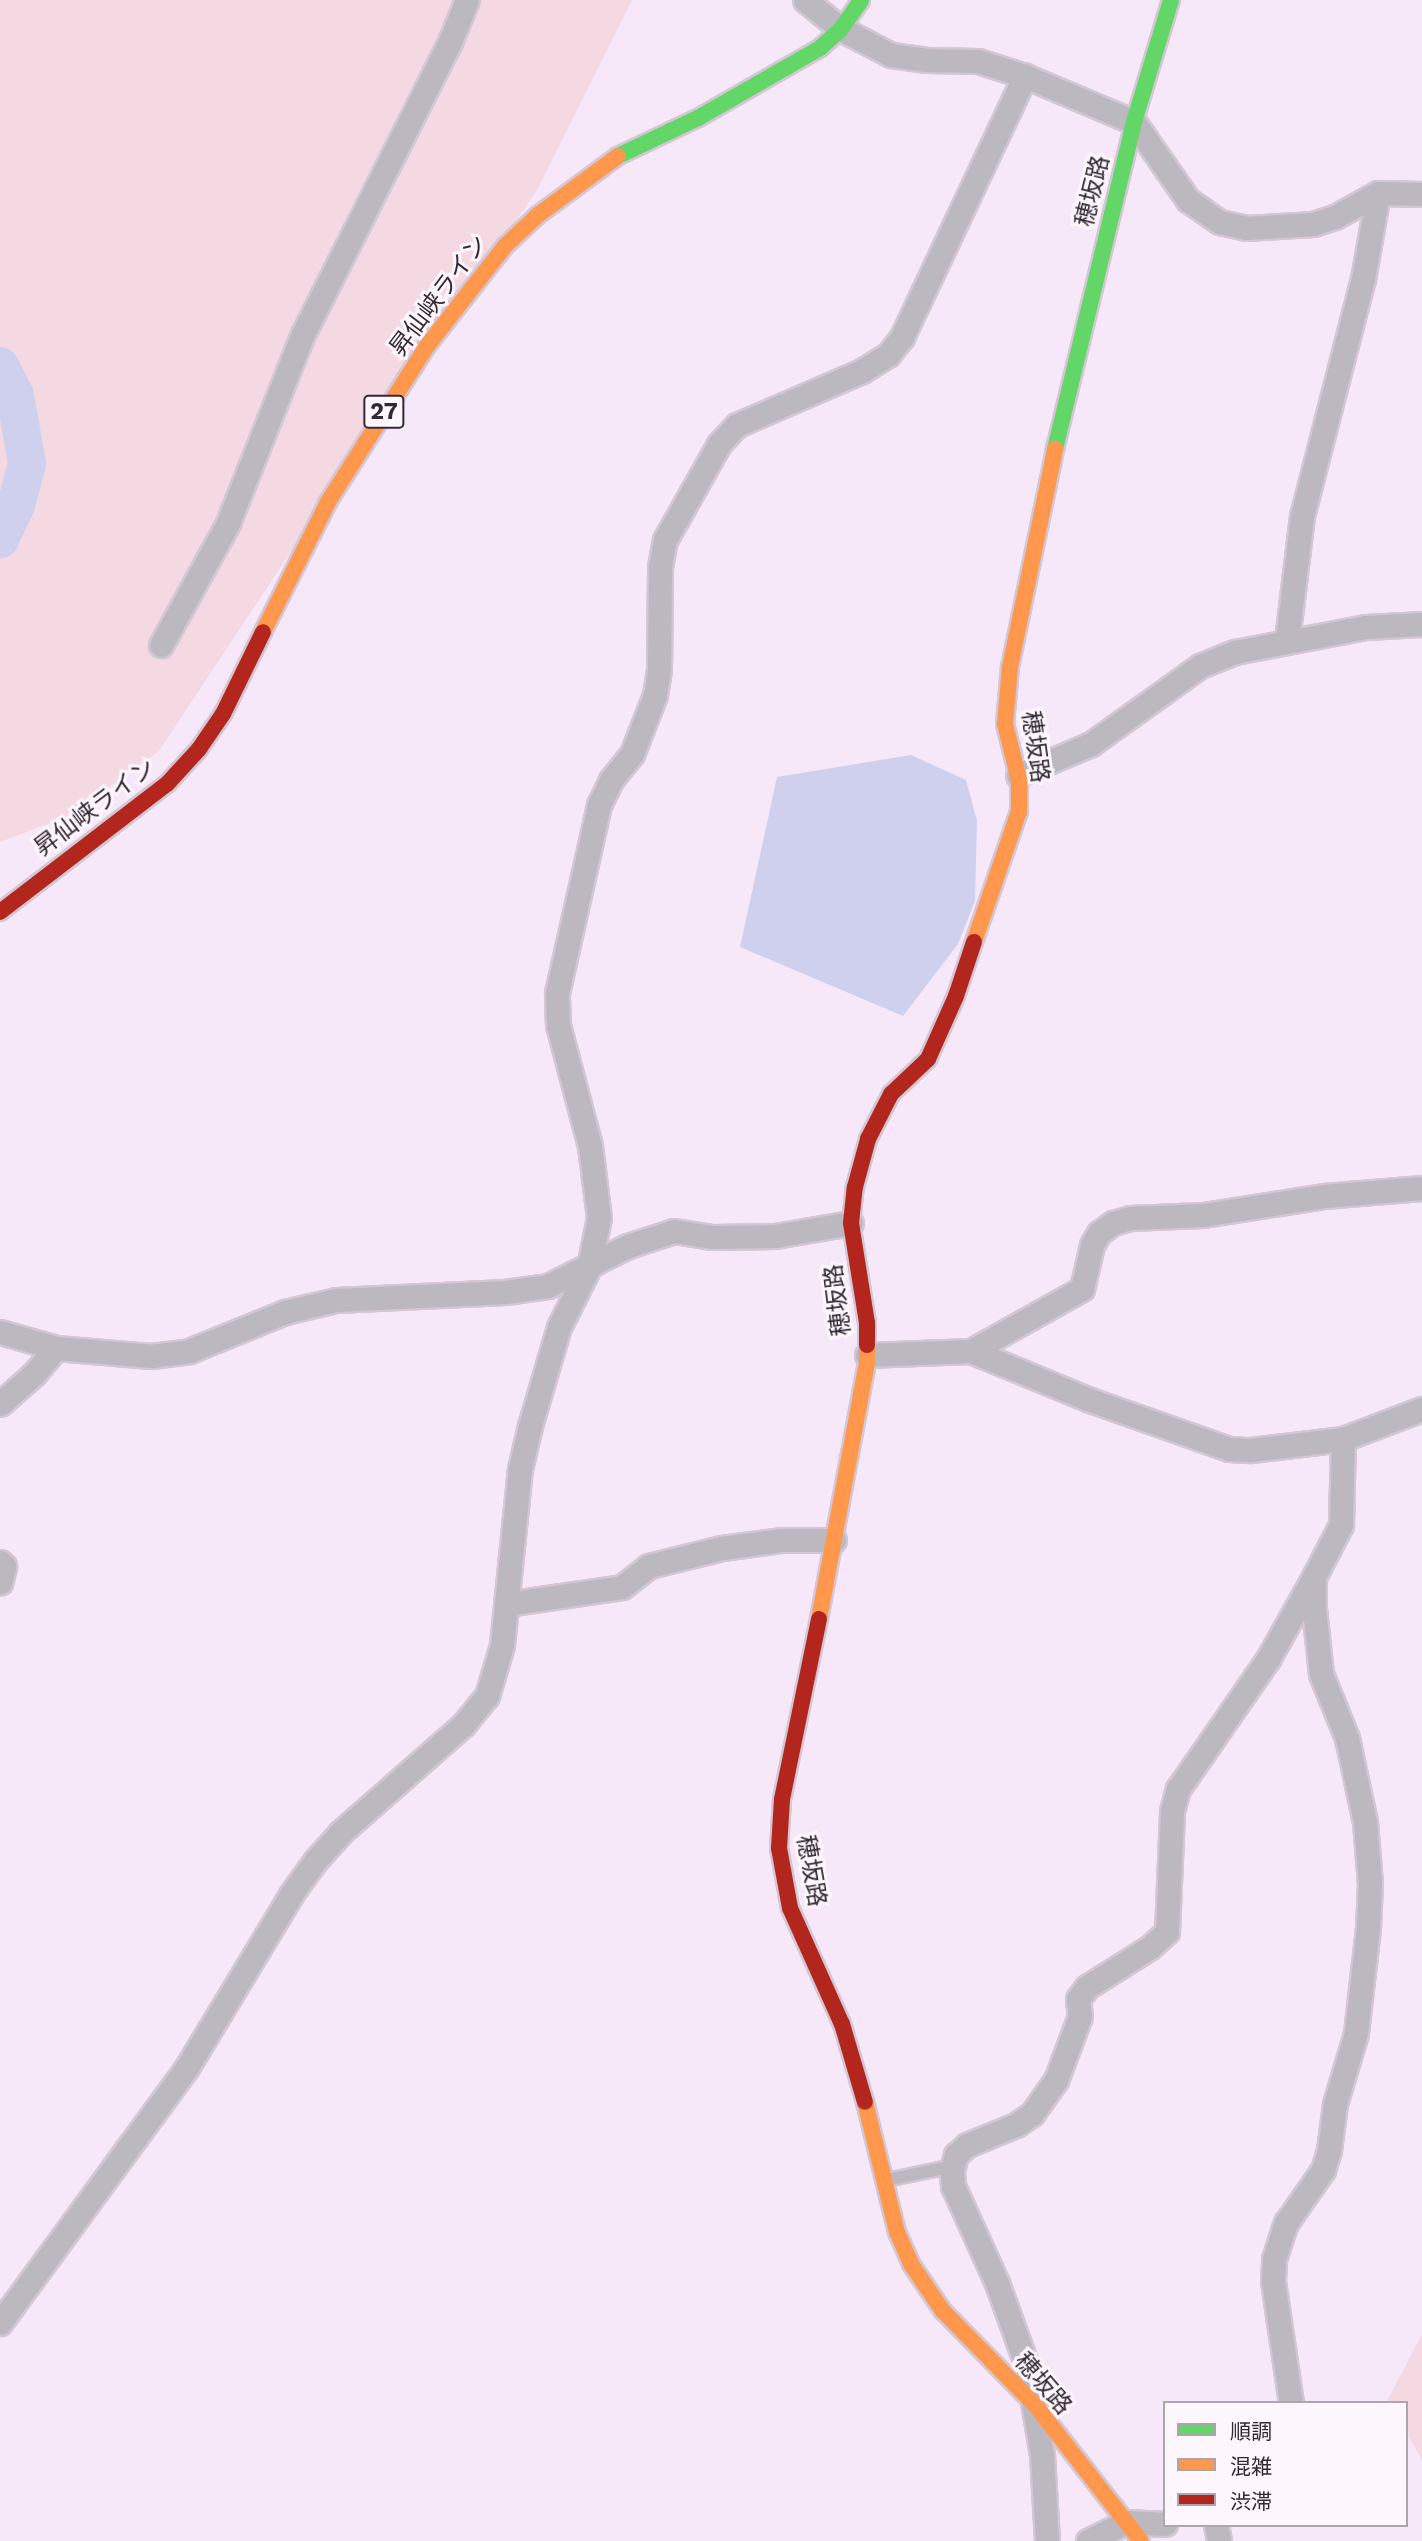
<!DOCTYPE html>
<meta charset="utf-8">
<style>
body{margin:0}
#map{position:relative;width:1422px;height:2541px;overflow:hidden;background:#f7e8f9;font-family:"Work Sans","Noto Sans JP",sans-serif}
div>[style]{position:absolute}
.green>*{inset:0;background:#f5d9e2}
.water>*{inset:0;background:#ced0ee}
.river>*{height:38px;margin:-19px;padding:0 19px;transform-origin:19px;border-radius:19px;background:#ced0ee}
.roads{filter:drop-shadow(2px 0 #d3c7d4) drop-shadow(-2px 0 #d3c7d4) drop-shadow(0 2px #d3c7d4) drop-shadow(0 -2px #d3c7d4)}
.lane>*{height:12px;margin:-6px;padding:0 6px;transform-origin:6px;border-radius:6px;background:#bcb8bf}
.street>*{height:23px;margin:-11.5px;padding:0 11.5px;transform-origin:11.5px;border-radius:11.5px;background:#bcb8bf}
.fast>*{height:16px;margin:-8px;padding:0 8px;transform-origin:8px;border-radius:8px;background:#63d668}
.slow>*{height:16px;margin:-8px;padding:0 8px;transform-origin:8px;border-radius:8px;background:#ff974d}
.jam>*{height:16px;margin:-8px;padding:0 8px;transform-origin:8px;border-radius:8px;background:#b3261e}
span{translate:-50% -50%;white-space:nowrap;text-align:center;line-height:1.15;-webkit-text-stroke:6px #fdf7fd;paint-order:stroke}
.shield-label span{padding:2px 5px;background:#fdf7fd;border:2px solid;border-radius:5px;-webkit-text-stroke-width:0}
.shield-label{font-size:23px;color:#332934;font-weight:700}
.street-label{font-size:24px;color:#332934}
.legend{position:absolute;left:1163px;top:2401px;width:245px;height:126px;box-sizing:border-box;background:#fdf7fd;border:2px solid #aca5ad;margin:0;padding:9px 12px;list-style:none;font-size:21px;color:#332934}
.legend li{display:flex;align-items:center;gap:14px;height:35px}
.legend b{width:35px;border:2px solid #aca5ad}
</style>
<div id="map">
<div class="green">
<i style="clip-path:polygon(0 0,632px 0,536px 192px,390px 402px,159px 751px,69px 816px,0 842px)"></i>
<i style="clip-path:polygon(1422px 2334px,1422px 2460px,1406px 2432px,1406px 2403px,1390px 2403px,1388px 2399px)"></i>
</div>
<div class="water">
<i style="clip-path:polygon(911px 755px,966px 780px,977px 821px,975px 901px,958px 944px,903px 1016px,740px 947px,777px 777px)"></i>
</div>
<div class="river">
<i style="left:0;top:366px;width:33px;rotate:63deg"></i>
<i style="left:15px;top:395px;width:70px;rotate:80.1deg"></i>
<i style="left:27px;top:464px;width:42px;rotate:105deg"></i>
<i style="left:16px;top:505px;width:38px;rotate:115deg"></i>
</div>
<div class="roads">
<div class="lane">
<i style="left:887px;top:2180px;width:67px;rotate:-12deg"></i>
</div>
<div class="street">
<i style="left:805px;top:0;width:46px;rotate:38.9deg"></i>
<i style="left:841px;top:29px;width:56px;rotate:27.5deg"></i>
<i style="left:891px;top:55px;width:36px;rotate:8deg"></i>
<i style="left:927px;top:60px;width:51px;rotate:1.1deg"></i>
<i style="left:978px;top:61px;width:49px;rotate:17.7deg"></i>
<i style="left:1025px;top:76px;width:118px;rotate:22.9deg"></i>
<i style="left:1134px;top:122px;width:95px;rotate:55.3deg"></i>
<i style="left:1188px;top:200px;width:39px;rotate:35deg"></i>
<i style="left:1220px;top:222px;width:27px;rotate:13deg"></i>
<i style="left:1246px;top:228px;width:67px;rotate:-3.4deg"></i>
<i style="left:1313px;top:224px;width:23px;rotate:-18deg"></i>
<i style="left:1335px;top:217px;width:49px;rotate:-29.2deg"></i>
<i style="left:1378px;top:193px;width:44px;rotate:1.3deg"></i>
<i style="left:1287px;top:640px;width:125px;rotate:-83.1deg"></i>
<i style="left:1302px;top:516px;width:245px;rotate:-75.6deg"></i>
<i style="left:1363px;top:279px;width:87px;rotate:-80.1deg"></i>
<i style="left:161px;top:645px;width:139px;rotate:-61.2deg"></i>
<i style="left:228px;top:523px;width:203px;rotate:-68.4deg"></i>
<i style="left:303px;top:334px;width:327px;rotate:-63.3deg"></i>
<i style="left:450px;top:42px;width:45px;rotate:-68deg"></i>
<i style="left:1018px;top:775px;width:79px;rotate:-23deg"></i>
<i style="left:1091px;top:744px;width:134px;rotate:-35.6deg"></i>
<i style="left:1200px;top:666px;width:38px;rotate:-22deg"></i>
<i style="left:1235px;top:652px;width:133px;rotate:-10.8deg"></i>
<i style="left:1366px;top:627px;width:56px;rotate:-3.1deg"></i>
<i style="left:0;top:1332px;width:58px;rotate:15.9deg"></i>
<i style="left:56px;top:1348px;width:95px;rotate:4.8deg"></i>
<i style="left:151px;top:1356px;width:38px;rotate:-7deg"></i>
<i style="left:189px;top:1351px;width:104px;rotate:-22.1deg"></i>
<i style="left:285px;top:1312px;width:52px;rotate:-13.2deg"></i>
<i style="left:336px;top:1300px;width:169px;rotate:-2.7deg"></i>
<i style="left:505px;top:1292px;width:43px;rotate:-7.9deg"></i>
<i style="left:548px;top:1286px;width:89px;rotate:-26.6deg"></i>
<i style="left:628px;top:1246px;width:48px;rotate:-18.1deg"></i>
<i style="left:674px;top:1231px;width:39px;rotate:9deg"></i>
<i style="left:713px;top:1237px;width:62px;rotate:-0.9deg"></i>
<i style="left:775px;top:1236px;width:77px;rotate:-9.7deg"></i>
<i style="left:971px;top:1351px;width:127px;rotate:-29.2deg"></i>
<i style="left:1082px;top:1289px;width:45px;rotate:-77.2deg"></i>
<i style="left:1092px;top:1245px;width:14px;rotate:-60deg"></i>
<i style="left:1099px;top:1233px;width:17px;rotate:-36deg"></i>
<i style="left:1113px;top:1223px;width:18px;rotate:-16deg"></i>
<i style="left:1130px;top:1218px;width:73px;rotate:-2.4deg"></i>
<i style="left:1203px;top:1215px;width:122px;rotate:-8.9deg"></i>
<i style="left:1324px;top:1196px;width:98px;rotate:-4.7deg"></i>
<i style="left:867px;top:1355px;width:104px;rotate:-2.2deg"></i>
<i style="left:971px;top:1351px;width:129px;rotate:22.4deg"></i>
<i style="left:1090px;top:1400px;width:147px;rotate:19.4deg"></i>
<i style="left:1229px;top:1449px;width:22px;rotate:3deg"></i>
<i style="left:1251px;top:1450px;width:93px;rotate:-6.8deg"></i>
<i style="left:1343px;top:1439px;width:85px;rotate:-20.8deg"></i>
<i style="left:0;top:1404px;width:45px;rotate:-41.4deg"></i>
<i style="left:34px;top:1374px;width:34px;rotate:-50deg"></i>
<i style="left:0;top:1562px;width:6px;rotate:45deg"></i>
<i style="left:4px;top:1566px;width:17px;rotate:103deg"></i>
<i style="left:506px;top:1604px;width:117px;rotate:-8.3deg"></i>
<i style="left:622px;top:1587px;width:34px;rotate:-38deg"></i>
<i style="left:649px;top:1566px;width:75px;rotate:-13.9deg"></i>
<i style="left:722px;top:1548px;width:61px;rotate:-7.6deg"></i>
<i style="left:782px;top:1540px;width:52px"></i>
<i style="left:0;top:2323px;width:315px;rotate:-53.8deg"></i>
<i style="left:186px;top:2069px;width:205px;rotate:-58.9deg"></i>
<i style="left:292px;top:1893px;width:41px;rotate:-54deg"></i>
<i style="left:316px;top:1860px;width:36px;rotate:-48deg"></i>
<i style="left:340px;top:1833px;width:165px;rotate:-41.3deg"></i>
<i style="left:464px;top:1724px;width:36px;rotate:-51deg"></i>
<i style="left:487px;top:1696px;width:53px;rotate:-73.6deg"></i>
<i style="left:502px;top:1645px;width:177px;rotate:-84.2deg"></i>
<i style="left:520px;top:1469px;width:44px;rotate:-76.9deg"></i>
<i style="left:530px;top:1426px;width:103px;rotate:-73.7deg"></i>
<i style="left:559px;top:1327px;width:67px;rotate:-63.4deg"></i>
<i style="left:589px;top:1267px;width:50px;rotate:-78.5deg"></i>
<i style="left:599px;top:1218px;width:73px;rotate:-97.1deg"></i>
<i style="left:590px;top:1146px;width:125px;rotate:-104.8deg"></i>
<i style="left:558px;top:1025px;width:32px;rotate:-92deg"></i>
<i style="left:557px;top:993px;width:193px;rotate:-77.4deg"></i>
<i style="left:599px;top:805px;width:28px;rotate:-64deg"></i>
<i style="left:611px;top:780px;width:33px;rotate:-51deg"></i>
<i style="left:632px;top:754px;width:63px;rotate:-68.7deg"></i>
<i style="left:655px;top:695px;width:26px;rotate:-81deg"></i>
<i style="left:659px;top:669px;width:102px;rotate:-89.4deg"></i>
<i style="left:660px;top:567px;width:27px;rotate:-80deg"></i>
<i style="left:665px;top:540px;width:110px;rotate:-60.6deg"></i>
<i style="left:719px;top:444px;width:26px;rotate:-47deg"></i>
<i style="left:737px;top:425px;width:136px;rotate:-23.4deg"></i>
<i style="left:862px;top:371px;width:31px;rotate:-32deg"></i>
<i style="left:888px;top:355px;width:23px;rotate:-52deg"></i>
<i style="left:902px;top:337px;width:289px;rotate:-64.8deg"></i>
<i style="left:1291px;top:2403px;width:123px;rotate:-98.4deg"></i>
<i style="left:1273px;top:2281px;width:22px;rotate:-87deg"></i>
<i style="left:1274px;top:2259px;width:38px;rotate:-72deg"></i>
<i style="left:1286px;top:2223px;width:65px;rotate:-55.1deg"></i>
<i style="left:1323px;top:2170px;width:21px;rotate:-73deg"></i>
<i style="left:1329px;top:2150px;width:46px;rotate:-82.6deg"></i>
<i style="left:1335px;top:2104px;width:74px;rotate:-73.5deg"></i>
<i style="left:1356px;top:2033px;width:106px;rotate:-83.5deg"></i>
<i style="left:1368px;top:1928px;width:44px;rotate:-87.4deg"></i>
<i style="left:1370px;top:1884px;width:62px;rotate:-94.6deg"></i>
<i style="left:1365px;top:1822px;width:86px;rotate:-102.1deg"></i>
<i style="left:1347px;top:1738px;width:69px;rotate:-112.1deg"></i>
<i style="left:1321px;top:1674px;width:66px;rotate:-96.1deg"></i>
<i style="left:1314px;top:1608px;width:31px;rotate:-90deg"></i>
<i style="left:1314px;top:1577px;width:59px;rotate:-62.6deg"></i>
<i style="left:1341px;top:1525px;width:86px;rotate:-88.7deg"></i>
<i style="left:1216px;top:2525px;width:16px;rotate:79deg"></i>
<i style="left:1047px;top:2541px;width:86px;rotate:-93.3deg"></i>
<i style="left:1042px;top:2455px;width:90px;rotate:-99.6deg"></i>
<i style="left:1027px;top:2366px;width:88px;rotate:-109.9deg"></i>
<i style="left:997px;top:2283px;width:107px;rotate:-114.4deg"></i>
<i style="left:953px;top:2186px;width:16px;rotate:-94deg"></i>
<i style="left:952px;top:2170px;width:16px;rotate:-75deg"></i>
<i style="left:956px;top:2155px;width:15px;rotate:-42deg"></i>
<i style="left:967px;top:2145px;width:53px;rotate:-22.2deg"></i>
<i style="left:1016px;top:2125px;width:19px;rotate:-35deg"></i>
<i style="left:1032px;top:2114px;width:42px;rotate:-54.8deg"></i>
<i style="left:1056px;top:2080px;width:68px;rotate:-69.4deg"></i>
<i style="left:1080px;top:2016px;width:17px;rotate:-97deg"></i>
<i style="left:1078px;top:1999px;width:15px;rotate:-53deg"></i>
<i style="left:1087px;top:1987px;width:73px;rotate:-32.2deg"></i>
<i style="left:1149px;top:1948px;width:24px;rotate:-42deg"></i>
<i style="left:1167px;top:1932px;width:121px;rotate:-87.6deg"></i>
<i style="left:1172px;top:1811px;width:23px;rotate:-75deg"></i>
<i style="left:1178px;top:1789px;width:158px;rotate:-55.3deg"></i>
<i style="left:1268px;top:1659px;width:94px;rotate:-60.7deg"></i>
<i style="left:1088px;top:2541px;width:42px;rotate:-26.6deg"></i>
<i style="left:1126px;top:2522px;width:39px;rotate:3deg"></i>
</div>
<div class="fast">
<i style="left:618px;top:156px;width:89px;rotate:-25.4deg"></i>
<i style="left:698px;top:118px;width:141px;rotate:-29.8deg"></i>
<i style="left:820px;top:48px;width:28px;rotate:-42deg"></i>
<i style="left:841px;top:29px;width:35px;rotate:-55deg"></i>
<i style="left:1055px;top:449px;width:336px;rotate:-76.4deg"></i>
<i style="left:1134px;top:122px;width:127px;rotate:-73.1deg"></i>
</div>
<div class="slow">
<i style="left:263px;top:632px;width:145px;rotate:-63.4deg"></i>
<i style="left:328px;top:502px;width:185px;rotate:-57.6deg"></i>
<i style="left:427px;top:346px;width:127px;rotate:-52deg"></i>
<i style="left:505px;top:246px;width:45px;rotate:-43.2deg"></i>
<i style="left:538px;top:215px;width:99px;rotate:-36.4deg"></i>
<i style="left:974px;top:942px;width:139px;rotate:-71deg"></i>
<i style="left:1019px;top:811px;width:31px;rotate:-90deg"></i>
<i style="left:1019px;top:780px;width:58px;rotate:-104deg"></i>
<i style="left:1005px;top:724px;width:57px;rotate:-85deg"></i>
<i style="left:1010px;top:667px;width:223px;rotate:-78.3deg"></i>
<i style="left:819px;top:1619px;width:261px;rotate:-79.4deg"></i>
<i style="left:867px;top:1362px;width:17px;rotate:-90deg"></i>
<i style="left:865px;top:2102px;width:134px;rotate:76.2deg"></i>
<i style="left:897px;top:2232px;width:35px;rotate:66deg"></i>
<i style="left:911px;top:2264px;width:57px;rotate:55.8deg"></i>
<i style="left:943px;top:2311px;width:132px;rotate:45.6deg"></i>
<i style="left:1035px;top:2405px;width:172px;rotate:52.1deg"></i>
</div>
<div class="jam">
<i style="left:0;top:912px;width:210px;rotate:-37.5deg"></i>
<i style="left:167px;top:784px;width:47px;rotate:-47.6deg"></i>
<i style="left:199px;top:749px;width:42px;rotate:-55.6deg"></i>
<i style="left:223px;top:714px;width:91px;rotate:-64deg"></i>
<i style="left:867px;top:1345px;width:22px;rotate:-90deg"></i>
<i style="left:867px;top:1323px;width:101px;rotate:-99.1deg"></i>
<i style="left:851px;top:1223px;width:36px;rotate:-84deg"></i>
<i style="left:855px;top:1187px;width:50px;rotate:-74.8deg"></i>
<i style="left:868px;top:1139px;width:51px;rotate:-62.9deg"></i>
<i style="left:891px;top:1094px;width:51px;rotate:-43.4deg"></i>
<i style="left:928px;top:1059px;width:69px;rotate:-66deg"></i>
<i style="left:956px;top:996px;width:57px;rotate:-71.6deg"></i>
<i style="left:819px;top:1619px;width:184px;rotate:101.6deg"></i>
<i style="left:782px;top:1799px;width:49px;rotate:93.5deg"></i>
<i style="left:779px;top:1848px;width:61px;rotate:79.6deg"></i>
<i style="left:790px;top:1908px;width:127px;rotate:65.9deg"></i>
<i style="left:842px;top:2024px;width:81px;rotate:73.6deg"></i>
</div>
</div>
<div class="shield-label">
<span style="left:384px;top:412px">27</span>
</div>
<div class="street-label">
<span style="left:1093px;top:191px;rotate:-76deg">穂坂路</span>
<span style="left:439px;top:296px;rotate:-53deg">昇仙峡ライン</span>
<span style="left:1035px;top:747px;rotate:82deg">穂坂路</span>
<span style="left:95px;top:808px;rotate:-37deg">昇仙峡ライン</span>
<span style="left:838px;top:1300px;rotate:-97deg">穂坂路</span>
<span style="left:811px;top:1871px;rotate:80deg">穂坂路</span>
<span style="left:1043px;top:2384px;rotate:49deg">穂坂路</span>
</div>
<ul class="legend">
<li><b style="height:9px;background:#63d668"></b>順調</li>
<li><b style="height:9px;background:#ff974d"></b>混雑</li>
<li><b style="height:9px;background:#b3261e"></b>渋滞</li>
</ul>
</div>
